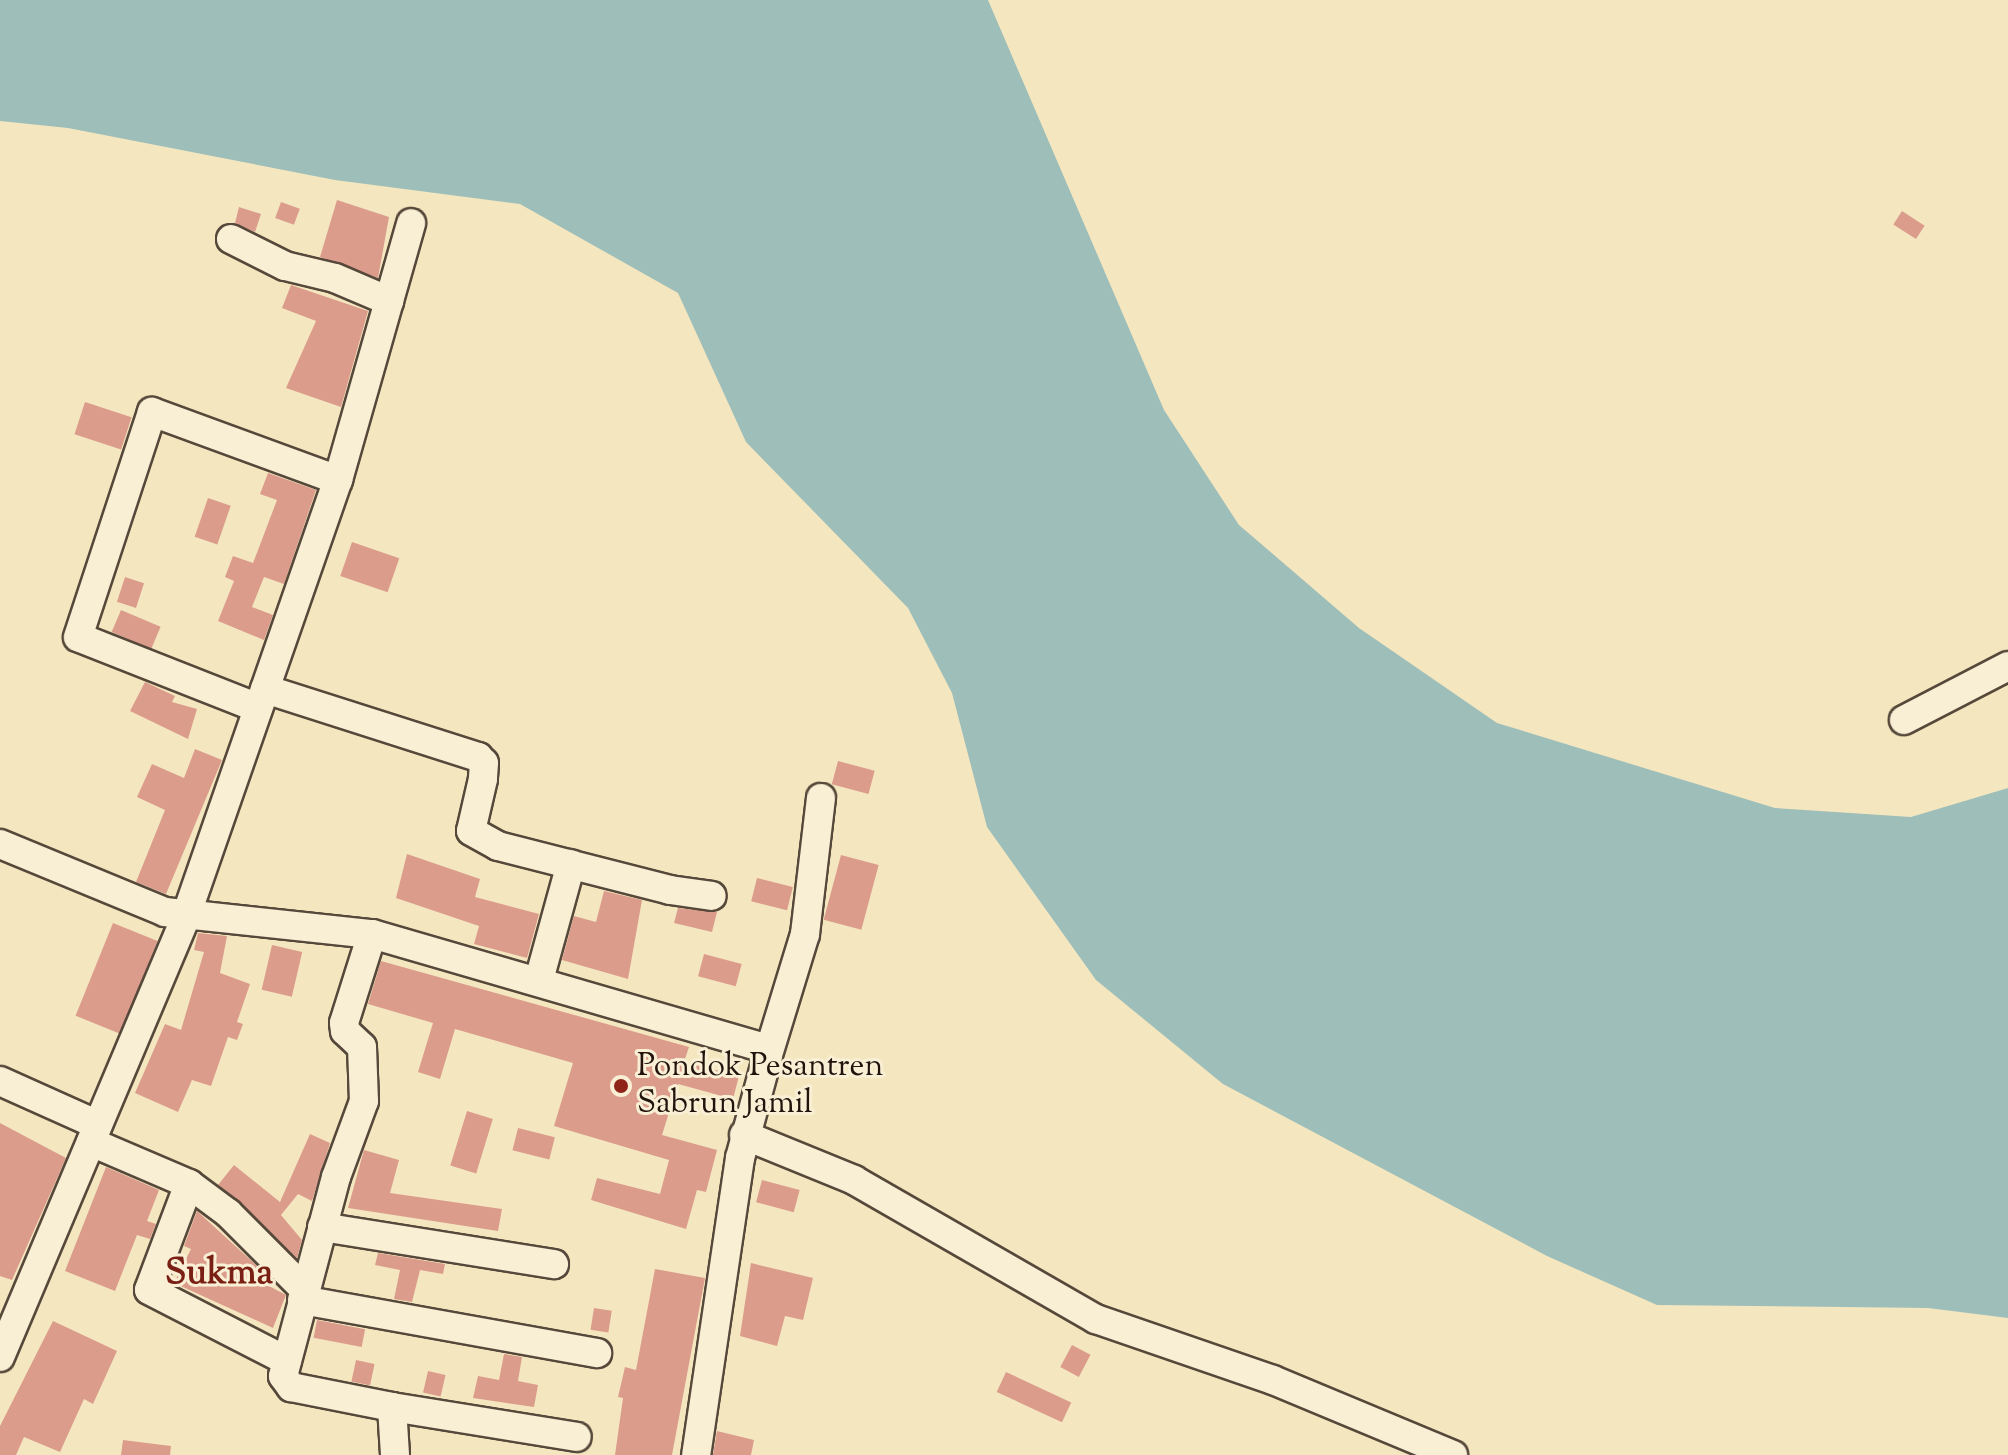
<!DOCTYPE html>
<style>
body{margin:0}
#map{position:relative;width:2008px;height:1455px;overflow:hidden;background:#f4e7bf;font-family:"Sorts Mill Goudy",serif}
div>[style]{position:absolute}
.water>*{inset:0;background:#9ebeba}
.building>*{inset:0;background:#dc9c8c;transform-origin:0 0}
.roads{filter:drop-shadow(2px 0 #56483a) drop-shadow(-2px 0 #56483a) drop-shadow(0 2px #56483a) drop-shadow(0 -2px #56483a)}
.minor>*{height:28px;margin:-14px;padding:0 14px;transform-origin:14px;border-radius:14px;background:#f8efd5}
.dots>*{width:22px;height:22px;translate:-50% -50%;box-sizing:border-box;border:4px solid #f8efd5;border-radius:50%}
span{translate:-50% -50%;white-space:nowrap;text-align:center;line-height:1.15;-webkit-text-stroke:6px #f8efd5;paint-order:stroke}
.poi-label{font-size:32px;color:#22130d}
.left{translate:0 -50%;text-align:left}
.quarter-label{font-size:36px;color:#7a1f14;font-weight:700}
</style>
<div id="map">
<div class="water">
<i style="clip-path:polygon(0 0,988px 0,1164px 410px,1239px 525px,1359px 628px,1497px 723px,1775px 808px,1911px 817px,2008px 788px,2008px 1318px,1928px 1308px,1657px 1305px,1547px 1256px,1223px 1084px,1096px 980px,987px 827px,952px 693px,908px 608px,746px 442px,678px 293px,520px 204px,335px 180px,68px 128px,0 121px)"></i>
</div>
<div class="building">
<i style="clip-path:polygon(337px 200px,389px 217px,378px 278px,320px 257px)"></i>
<i style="left:281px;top:202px;width:20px;height:17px;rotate:20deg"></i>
<i style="clip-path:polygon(239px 207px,261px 214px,255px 232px,235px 223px)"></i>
<i style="left:1902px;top:211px;width:27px;height:16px;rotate:33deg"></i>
<i style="clip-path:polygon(291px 285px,368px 311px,341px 407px,286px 388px,316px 321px,282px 308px)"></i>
<i style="left:85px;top:402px;width:49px;height:34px;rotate:18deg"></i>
<i style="clip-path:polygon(268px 473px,316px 490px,284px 584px,264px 577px,252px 607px,273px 615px,264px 640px,218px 621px,234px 581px,225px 577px,233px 556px,253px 563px,277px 500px,260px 494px)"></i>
<i style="left:208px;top:498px;width:24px;height:41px;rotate:19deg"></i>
<i style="left:352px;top:542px;width:50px;height:36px;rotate:19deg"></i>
<i style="left:125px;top:577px;width:20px;height:26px;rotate:18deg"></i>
<i style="left:121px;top:610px;width:43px;height:24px;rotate:23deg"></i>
<i style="clip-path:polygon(145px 682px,175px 696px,172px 702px,197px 709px,188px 739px,130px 711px)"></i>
<i style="clip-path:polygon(195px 749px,222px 760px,166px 894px,136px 882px,165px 810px,137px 797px,152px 764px,184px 778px)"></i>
<i style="left:838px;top:761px;width:38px;height:24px;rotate:15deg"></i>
<i style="clip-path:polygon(407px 854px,480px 879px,475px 897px,539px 914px,527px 958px,474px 944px,479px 926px,396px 898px)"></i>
<i style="left:841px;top:855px;width:39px;height:67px;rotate:15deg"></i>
<i style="left:757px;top:878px;width:37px;height:24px;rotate:14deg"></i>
<i style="clip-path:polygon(604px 891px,642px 900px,628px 979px,562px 960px,574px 916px,596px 922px)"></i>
<i style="clip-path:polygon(678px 908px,717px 912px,712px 932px,674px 923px)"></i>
<i style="left:113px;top:923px;width:48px;height:100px;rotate:22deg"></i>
<i style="clip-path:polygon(198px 933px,227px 936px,220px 973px,250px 984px,237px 1022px,243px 1024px,237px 1040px,228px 1037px,211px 1086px,192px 1080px,178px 1112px,135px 1093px,165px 1024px,181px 1030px,204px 952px,194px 950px)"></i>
<i style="left:272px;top:945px;width:31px;height:46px;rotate:13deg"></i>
<i style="left:704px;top:954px;width:39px;height:23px;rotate:15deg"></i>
<i style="clip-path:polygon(381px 961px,689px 1047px,684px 1062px,739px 1076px,733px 1099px,678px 1084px,662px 1135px,717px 1150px,706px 1192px,697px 1190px,686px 1229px,591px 1200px,597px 1178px,660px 1194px,669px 1160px,554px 1126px,573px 1063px,455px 1029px,440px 1079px,418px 1072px,433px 1023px,368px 1004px)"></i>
<i style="left:467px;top:1111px;width:27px;height:57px;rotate:17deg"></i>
<i style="clip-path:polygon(0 1123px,66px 1158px,12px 1280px,0 1276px)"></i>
<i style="left:518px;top:1128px;width:38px;height:23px;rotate:14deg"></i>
<i style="clip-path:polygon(310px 1134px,330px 1143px,312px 1201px,298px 1194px,281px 1215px,302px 1240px,297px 1258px,218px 1185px,234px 1165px,280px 1202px)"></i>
<i style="clip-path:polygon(364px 1150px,399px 1160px,390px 1193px,502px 1209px,498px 1231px,348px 1208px)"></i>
<i style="clip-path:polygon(106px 1167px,159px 1190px,147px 1221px,156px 1224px,150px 1239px,137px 1235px,115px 1291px,65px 1271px)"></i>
<i style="left:762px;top:1180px;width:39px;height:23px;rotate:15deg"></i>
<i style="clip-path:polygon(197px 1211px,257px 1266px,252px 1277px,286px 1295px,273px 1328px,174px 1283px,191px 1249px,184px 1246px)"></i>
<i style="clip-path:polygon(378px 1253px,445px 1264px,443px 1274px,420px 1270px,412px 1302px,394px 1299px,400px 1270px,375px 1265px)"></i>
<i style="clip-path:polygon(751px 1263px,813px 1278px,803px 1320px,785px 1316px,777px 1346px,740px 1336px)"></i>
<i style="clip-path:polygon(655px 1269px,705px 1278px,672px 1455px,615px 1455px,623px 1398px,618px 1397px,625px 1367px,636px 1370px)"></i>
<i style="left:594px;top:1308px;width:18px;height:22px;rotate:9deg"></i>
<i style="left:317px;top:1320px;width:49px;height:18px;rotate:11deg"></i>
<i style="clip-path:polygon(53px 1321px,117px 1351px,93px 1404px,84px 1399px,60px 1452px,24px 1437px,16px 1455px,0 1455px,0 1426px)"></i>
<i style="left:1072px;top:1345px;width:21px;height:25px;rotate:28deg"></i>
<i style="clip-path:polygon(504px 1354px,522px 1357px,518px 1381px,538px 1385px,534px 1407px,473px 1398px,478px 1376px,499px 1380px)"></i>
<i style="left:356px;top:1360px;width:19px;height:22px;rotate:12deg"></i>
<i style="left:428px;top:1371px;width:18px;height:22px;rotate:13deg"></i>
<i style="left:1006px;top:1372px;width:72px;height:22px;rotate:25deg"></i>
<i style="clip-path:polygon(717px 1431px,754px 1440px,751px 1455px,713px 1455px)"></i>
<i style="clip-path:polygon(123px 1440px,171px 1446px,170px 1455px,121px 1455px)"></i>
</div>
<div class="roads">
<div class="minor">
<i style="left:231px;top:239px;width:60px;rotate:26.6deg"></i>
<i style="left:285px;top:266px;width:51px;rotate:13.5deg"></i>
<i style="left:335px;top:278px;width:59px;rotate:23.1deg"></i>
<i style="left:265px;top:689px;width:224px;rotate:17.7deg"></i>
<i style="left:478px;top:757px;width:8px;rotate:45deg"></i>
<i style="left:484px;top:763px;width:16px;rotate:94deg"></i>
<i style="left:483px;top:779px;width:53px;rotate:103deg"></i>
<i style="left:471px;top:831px;width:31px;rotate:29deg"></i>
<i style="left:498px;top:846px;width:178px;rotate:14.3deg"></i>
<i style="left:670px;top:890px;width:42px;rotate:8.1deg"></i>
<i style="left:258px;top:708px;width:193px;rotate:-158.5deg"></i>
<i style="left:78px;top:637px;width:237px;rotate:-71.8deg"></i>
<i style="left:152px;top:412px;width:198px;rotate:20.1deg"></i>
<i style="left:1904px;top:720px;width:117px;rotate:-27.4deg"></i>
<i style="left:0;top:844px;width:178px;rotate:22.4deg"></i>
<i style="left:165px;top:912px;width:208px;rotate:6.1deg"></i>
<i style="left:372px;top:934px;width:406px;rotate:16.2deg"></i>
<i style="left:762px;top:1047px;width:10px;rotate:53deg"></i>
<i style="left:768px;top:1055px;width:107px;rotate:105.2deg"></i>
<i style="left:740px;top:1158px;width:300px;rotate:98.4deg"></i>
<i style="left:372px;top:934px;width:93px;rotate:107.5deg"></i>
<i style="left:344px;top:1023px;width:8px;rotate:83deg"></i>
<i style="left:345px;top:1031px;width:23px;rotate:43deg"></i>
<i style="left:362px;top:1047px;width:54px;rotate:87.9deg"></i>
<i style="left:364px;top:1101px;width:81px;rotate:110.2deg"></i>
<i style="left:336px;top:1177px;width:206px;rotate:104.9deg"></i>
<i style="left:283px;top:1376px;width:14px;rotate:54deg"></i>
<i style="left:291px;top:1387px;width:103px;rotate:11.2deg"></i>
<i style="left:392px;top:1407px;width:48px;rotate:86.4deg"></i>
<i style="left:539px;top:980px;width:120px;rotate:-74.6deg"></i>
<i style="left:768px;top:1055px;width:127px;rotate:-73deg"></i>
<i style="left:805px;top:934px;width:137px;rotate:-83.3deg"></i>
<i style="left:0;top:1081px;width:107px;rotate:24.2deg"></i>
<i style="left:744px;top:1135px;width:119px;rotate:22.2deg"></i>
<i style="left:854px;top:1180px;width:279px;rotate:29.9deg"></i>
<i style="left:1096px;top:1319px;width:187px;rotate:19deg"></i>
<i style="left:1273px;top:1380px;width:195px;rotate:22.6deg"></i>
<i style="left:91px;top:1142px;width:107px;rotate:23.2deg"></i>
<i style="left:189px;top:1184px;width:49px;rotate:36.6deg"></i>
<i style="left:228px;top:1213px;width:109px;rotate:45deg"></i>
<i style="left:189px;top:1184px;width:113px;rotate:110.7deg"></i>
<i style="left:149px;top:1290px;width:155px;rotate:27.2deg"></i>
<i style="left:322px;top:1227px;width:235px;rotate:9.1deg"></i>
<i style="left:302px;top:1300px;width:300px;rotate:10.2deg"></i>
<i style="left:0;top:1357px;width:479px;rotate:-67.1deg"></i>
<i style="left:186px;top:916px;width:462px;rotate:-70.8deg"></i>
<i style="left:338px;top:480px;width:267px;rotate:-74.1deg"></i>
<i style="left:392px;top:1407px;width:187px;rotate:9.2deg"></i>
</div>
</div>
<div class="dots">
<i style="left:621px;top:1086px;background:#8f2418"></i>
</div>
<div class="poi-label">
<span class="left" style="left:637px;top:1086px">Pondok Pesantren<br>Sabrun Jamil</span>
</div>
<div class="quarter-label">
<span style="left:219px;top:1275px">Sukma</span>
</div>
</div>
